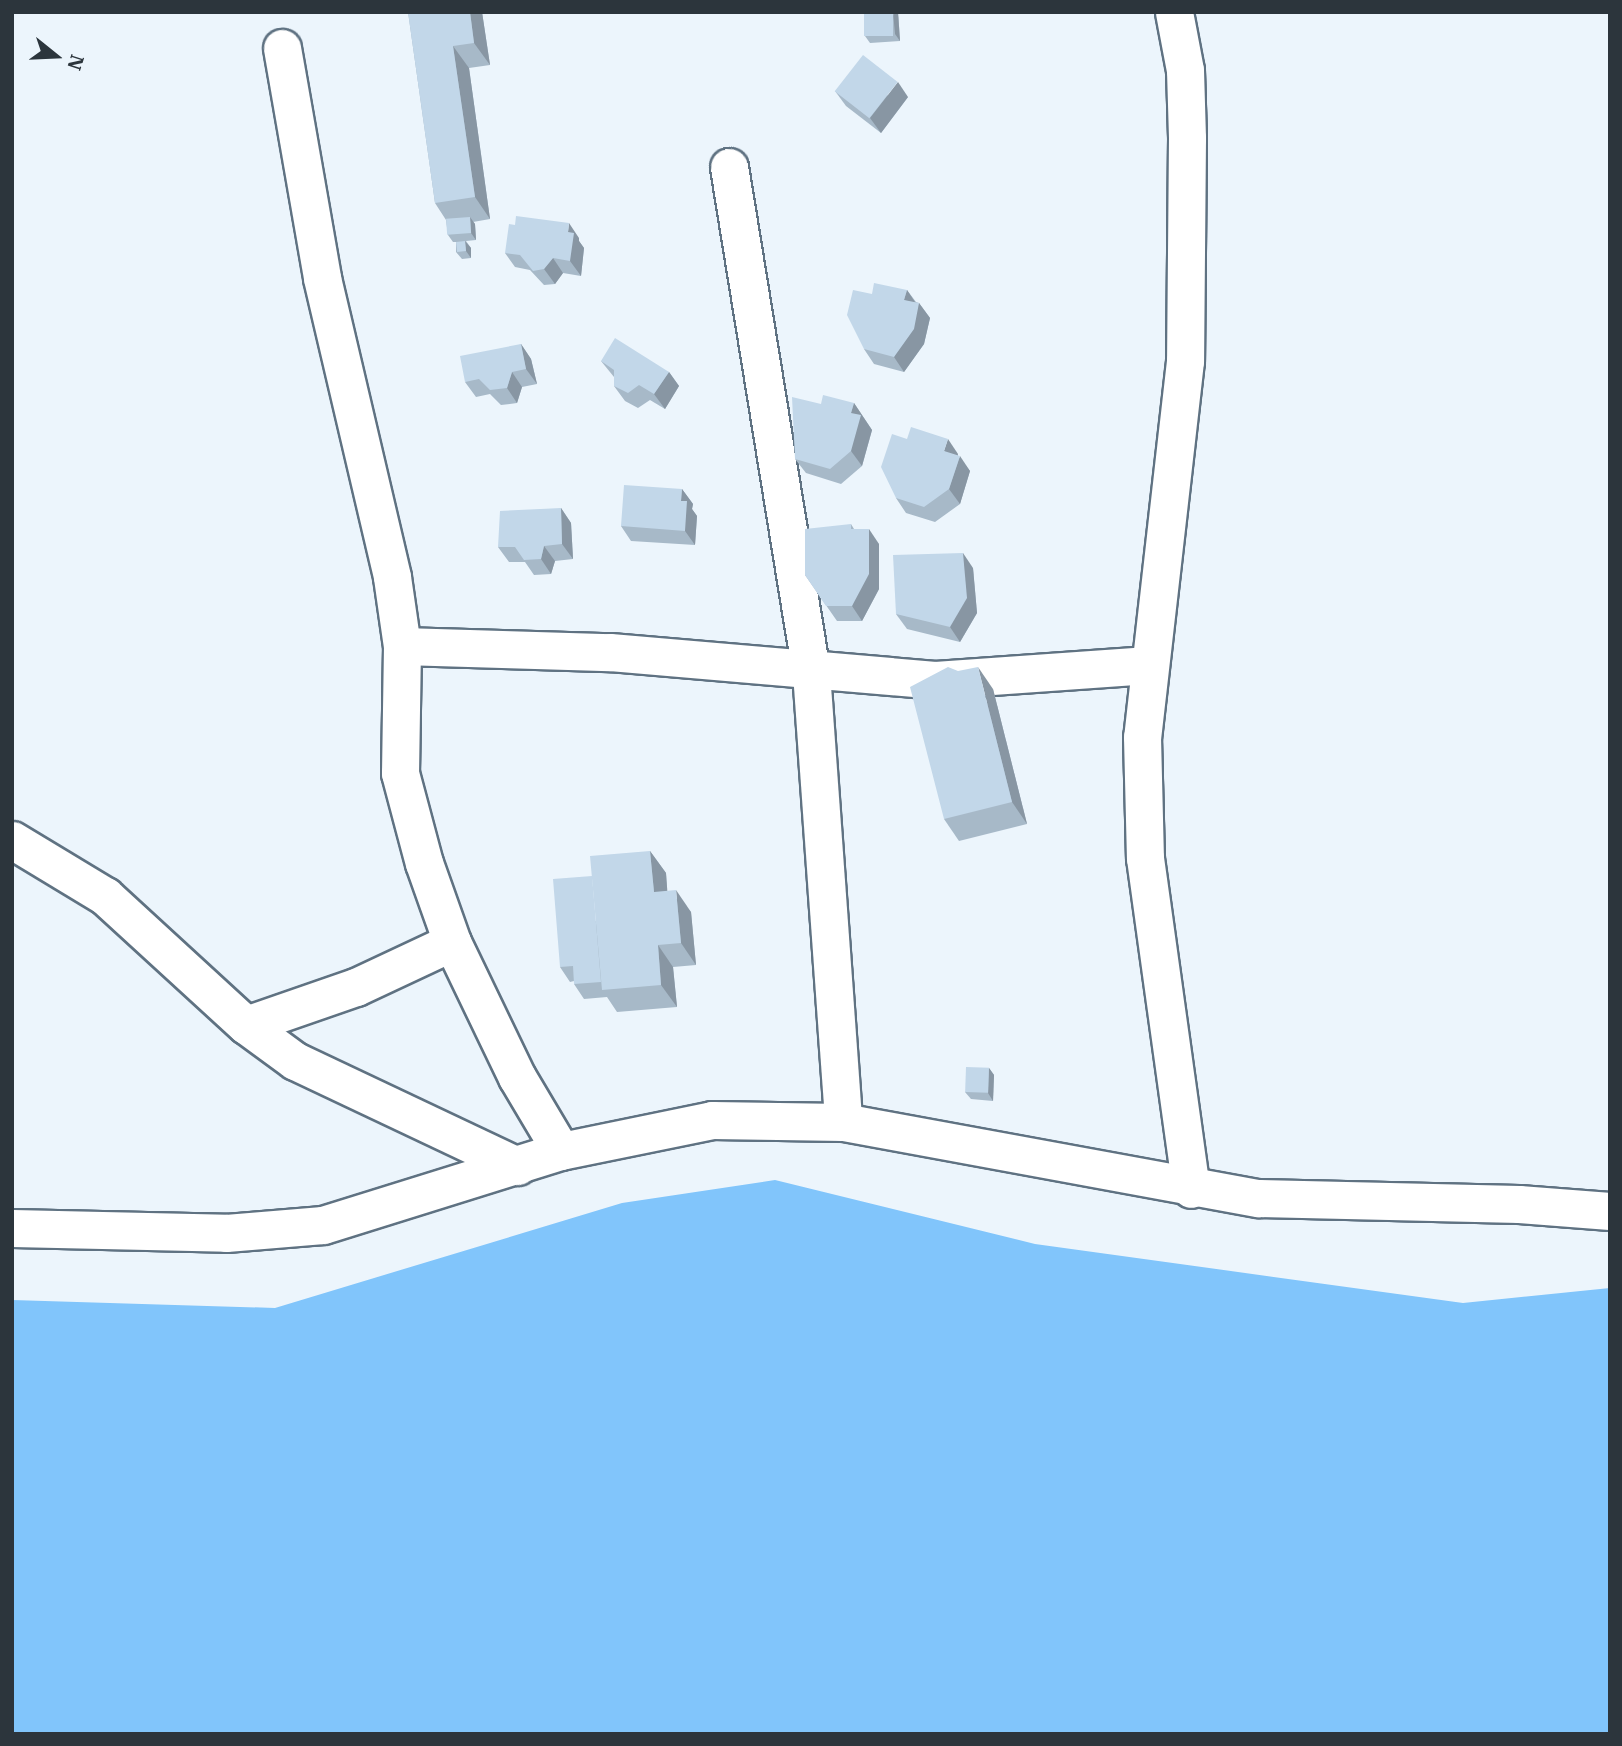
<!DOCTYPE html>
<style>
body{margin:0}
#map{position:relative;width:1622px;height:1746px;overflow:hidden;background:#ecf5fc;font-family:"IBM Plex Serif",serif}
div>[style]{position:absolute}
.water>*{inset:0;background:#81c5fb}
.roads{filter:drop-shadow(2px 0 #5f7282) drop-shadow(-2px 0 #5f7282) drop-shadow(0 2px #5f7282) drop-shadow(0 -2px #5f7282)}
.minor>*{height:37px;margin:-18.5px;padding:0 18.5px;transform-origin:18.5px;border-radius:18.5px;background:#fff}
.wall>*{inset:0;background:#a7b9c8}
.shaded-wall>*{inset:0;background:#8896a3}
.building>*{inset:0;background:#c2d7e9;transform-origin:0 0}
span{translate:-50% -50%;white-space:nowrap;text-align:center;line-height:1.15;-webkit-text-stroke:5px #ecf5fc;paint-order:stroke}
.frame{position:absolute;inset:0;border:14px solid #2c353c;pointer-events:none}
.north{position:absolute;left:21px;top:21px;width:70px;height:70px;-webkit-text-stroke:5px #ecf5fc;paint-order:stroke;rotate:108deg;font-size:19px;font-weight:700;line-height:28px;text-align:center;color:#2c353c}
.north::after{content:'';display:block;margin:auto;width:24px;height:32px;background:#2c353c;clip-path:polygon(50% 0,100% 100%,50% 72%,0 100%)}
</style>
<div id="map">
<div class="water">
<i style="clip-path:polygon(775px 1180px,1035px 1244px,1463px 1303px,1610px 1288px,1610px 1734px,12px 1734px,12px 1300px,275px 1308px,622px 1203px)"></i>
</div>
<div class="roads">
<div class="minor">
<i style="left:1174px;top:12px;width:59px;rotate:79.3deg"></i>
<i style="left:1185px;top:70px;width:68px;rotate:88.3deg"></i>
<i style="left:1187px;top:138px;width:223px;rotate:90.5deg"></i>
<i style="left:1185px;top:361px;width:378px;rotate:96.5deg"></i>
<i style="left:1142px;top:737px;width:121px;rotate:88.6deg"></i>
<i style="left:1145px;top:858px;width:334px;rotate:82.1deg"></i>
<i style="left:282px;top:48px;width:233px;rotate:80.1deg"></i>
<i style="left:322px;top:278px;width:307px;rotate:76.8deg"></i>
<i style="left:392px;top:577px;width:70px;rotate:81.8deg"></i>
<i style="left:402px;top:646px;width:127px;rotate:90.9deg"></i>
<i style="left:400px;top:773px;width:93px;rotate:75.1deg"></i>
<i style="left:424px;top:863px;width:84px;rotate:70.5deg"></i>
<i style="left:452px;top:942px;width:150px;rotate:64.3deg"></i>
<i style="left:517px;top:1077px;width:86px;rotate:59.3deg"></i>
<i style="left:729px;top:167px;width:512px;rotate:80.78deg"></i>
<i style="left:811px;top:672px;width:451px;rotate:85.9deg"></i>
<i style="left:402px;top:646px;width:208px;rotate:1.7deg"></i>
<i style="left:610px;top:652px;width:326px;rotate:4.9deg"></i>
<i style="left:935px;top:680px;width:214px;rotate:-4deg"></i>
<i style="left:12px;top:840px;width:109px;rotate:31.1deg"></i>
<i style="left:105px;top:896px;width:191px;rotate:42.5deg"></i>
<i style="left:246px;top:1025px;width:61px;rotate:36.3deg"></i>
<i style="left:295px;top:1061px;width:246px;rotate:25.3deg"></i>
<i style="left:246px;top:1025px;width:116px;rotate:-19.1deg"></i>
<i style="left:356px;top:987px;width:106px;rotate:-25.1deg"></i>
<i style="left:12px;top:1228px;width:214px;rotate:1.3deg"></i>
<i style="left:226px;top:1233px;width:97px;rotate:-4.7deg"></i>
<i style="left:323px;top:1225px;width:249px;rotate:-17.3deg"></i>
<i style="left:561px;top:1151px;width:154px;rotate:-11.6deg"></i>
<i style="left:712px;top:1120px;width:131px;rotate:0.9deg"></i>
<i style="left:843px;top:1122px;width:423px;rotate:10.4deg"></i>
<i style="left:1259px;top:1198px;width:260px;rotate:1.3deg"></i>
<i style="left:1519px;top:1204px;width:91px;rotate:4.4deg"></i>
</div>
</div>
<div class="wall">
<i style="clip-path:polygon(408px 12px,482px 12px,490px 65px,469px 68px,490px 219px,473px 222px,475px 224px,476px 240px,466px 241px,471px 248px,471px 258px,462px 259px,456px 252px,456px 242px,453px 242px,448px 235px,446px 220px,435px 203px)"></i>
<i style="clip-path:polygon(898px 12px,900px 41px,870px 43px,865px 36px)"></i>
<i style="clip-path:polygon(835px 91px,908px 97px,881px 133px,846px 106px)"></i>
<i style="clip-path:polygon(579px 238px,579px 241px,584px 248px,581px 276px,563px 273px,555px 284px,544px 285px,530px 270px,515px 267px,505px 253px)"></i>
<i style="clip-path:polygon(907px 290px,916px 302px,919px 303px,930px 318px,924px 344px,904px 372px,874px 364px,864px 349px,872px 294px)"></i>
<i style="clip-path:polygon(521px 344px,531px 359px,537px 384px,522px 387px,517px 403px,501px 405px,490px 394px,476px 397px,465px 382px)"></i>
<i style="clip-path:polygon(601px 361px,669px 372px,679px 386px,665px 409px,650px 400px,638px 408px,625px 401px,614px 386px,614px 377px)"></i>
<i style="clip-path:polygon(854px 403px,872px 430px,862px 466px,841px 484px,806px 473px,795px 459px,821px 404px)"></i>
<i style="clip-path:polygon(958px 454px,958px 456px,970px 471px,960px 504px,935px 522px,906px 513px,896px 498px)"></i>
<i style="clip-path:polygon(682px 489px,693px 504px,692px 509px,697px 516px,695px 545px,631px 541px,621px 526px)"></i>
<i style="clip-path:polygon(561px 508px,571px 523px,573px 559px,555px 561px,551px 574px,534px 575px,525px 562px,509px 562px,498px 547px)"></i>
<i style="clip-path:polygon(851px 524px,854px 529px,879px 544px,879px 589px,862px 621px,837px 621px,805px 575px)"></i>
<i style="clip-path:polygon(973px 568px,977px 613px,960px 642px,907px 629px,896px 614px)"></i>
<i style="clip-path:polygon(993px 689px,1027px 824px,959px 841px,944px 819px)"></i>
<i style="clip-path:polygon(650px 851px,666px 873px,667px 891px,691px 912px,696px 965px,673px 967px,677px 1007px,617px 1012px,607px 997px,584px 999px,574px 984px,574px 981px,570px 982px,560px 967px)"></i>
<i style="clip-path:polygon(989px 1068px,994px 1075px,993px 1101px,971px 1099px,965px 1092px)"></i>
</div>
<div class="shaded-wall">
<i style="clip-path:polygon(470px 12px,482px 12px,490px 65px,474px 43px)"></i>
<i style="clip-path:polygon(893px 12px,898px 12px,900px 41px,895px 34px)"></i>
<i style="clip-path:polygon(453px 46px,469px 68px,490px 219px,475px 197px)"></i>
<i style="clip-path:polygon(898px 82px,908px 97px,881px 133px,870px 118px)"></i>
<i style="clip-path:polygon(470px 217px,475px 224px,476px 240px,471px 233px)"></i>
<i style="clip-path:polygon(569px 223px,579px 238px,579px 241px,584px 248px,581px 276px,570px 261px,568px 232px)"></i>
<i style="clip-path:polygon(465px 241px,471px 248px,471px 258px,466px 251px)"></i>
<i style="clip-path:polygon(553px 258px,563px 273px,555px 284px,544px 269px)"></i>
<i style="clip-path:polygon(907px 290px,917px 305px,904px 300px)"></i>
<i style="clip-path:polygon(919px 303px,930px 318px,924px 344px,904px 372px,894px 357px)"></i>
<i style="clip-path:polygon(521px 344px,531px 359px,537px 384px,526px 369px)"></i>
<i style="clip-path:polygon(512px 372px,522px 387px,517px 403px,507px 388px)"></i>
<i style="clip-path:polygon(669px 372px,679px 386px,665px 409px,654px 394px)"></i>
<i style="clip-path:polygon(854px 403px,872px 430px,862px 466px,851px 451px,851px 413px)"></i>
<i style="clip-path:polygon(948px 439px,958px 454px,955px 466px,944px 451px)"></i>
<i style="clip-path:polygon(960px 456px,970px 471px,960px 504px,949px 489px)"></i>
<i style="clip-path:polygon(682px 489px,693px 504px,692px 509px,697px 516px,695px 545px,685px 531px,681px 501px)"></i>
<i style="clip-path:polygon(561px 508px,571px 523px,573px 559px,562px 544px)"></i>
<i style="clip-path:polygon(869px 529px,879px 544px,879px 589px,862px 621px,852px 606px)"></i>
<i style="clip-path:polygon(544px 546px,555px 561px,551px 574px,541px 559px)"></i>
<i style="clip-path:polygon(963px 553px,973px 568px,977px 613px,960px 642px,950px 627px)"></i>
<i style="clip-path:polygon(978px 667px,993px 689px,1027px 824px,1012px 802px)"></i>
<i style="clip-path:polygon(650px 851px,666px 873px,669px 914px,654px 892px)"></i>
<i style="clip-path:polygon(676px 890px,691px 912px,696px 965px,681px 943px)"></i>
<i style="clip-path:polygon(658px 945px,673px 967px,677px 1007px,661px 985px)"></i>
<i style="clip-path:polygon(989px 1068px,994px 1075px,993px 1101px,988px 1093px)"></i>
</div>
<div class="building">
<i style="clip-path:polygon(408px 12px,470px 12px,474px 43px,453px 46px,475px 197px,435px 203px)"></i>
<i style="left:864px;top:12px;width:29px;height:24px"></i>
<i style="left:863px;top:55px;width:44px;height:46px;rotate:38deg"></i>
<i style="clip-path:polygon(516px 216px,569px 223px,568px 232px,574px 233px,570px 261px,553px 258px,544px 269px,533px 271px,520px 255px,505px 253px,509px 224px,515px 225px)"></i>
<i style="left:470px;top:217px;width:16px;height:24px;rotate:86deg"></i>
<i style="left:465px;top:241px;width:10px;height:9px;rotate:84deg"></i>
<i style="clip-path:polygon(874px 283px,907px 290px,904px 300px,919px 303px,914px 329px,894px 357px,864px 349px,847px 315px,853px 290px,872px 294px)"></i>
<i style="clip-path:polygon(615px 338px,669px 372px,654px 394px,639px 385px,628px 393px,614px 386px,614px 370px,601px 361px)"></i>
<i style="clip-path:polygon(521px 344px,526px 369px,512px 372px,507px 388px,490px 390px,479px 379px,465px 382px,460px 356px)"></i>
<i style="clip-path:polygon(823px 395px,854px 403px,851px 413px,861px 415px,851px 451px,830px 469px,795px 459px,792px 397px,821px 404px)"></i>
<i style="clip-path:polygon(911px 427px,948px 439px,944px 451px,960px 456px,949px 489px,924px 507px,896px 498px,881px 467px,892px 434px,907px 439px)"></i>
<i style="clip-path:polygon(624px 485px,682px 489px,681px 501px,687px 501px,685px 531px,621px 526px)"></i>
<i style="clip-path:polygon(561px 508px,562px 544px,544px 546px,541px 559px,524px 560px,515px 547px,498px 547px,500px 511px)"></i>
<i style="clip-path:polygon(851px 524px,851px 529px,869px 529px,869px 574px,852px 606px,826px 606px,805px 575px,805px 529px)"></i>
<i style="clip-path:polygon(963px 553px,967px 598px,950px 627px,896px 614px,893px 555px)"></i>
<i style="clip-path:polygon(948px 667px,958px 671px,978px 667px,1012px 802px,944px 819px,910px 687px)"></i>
<i style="clip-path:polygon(650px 851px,654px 892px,676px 890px,681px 943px,658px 945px,661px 985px,602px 990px,590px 856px)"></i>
<i style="clip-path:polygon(592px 876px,601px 982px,574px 984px,573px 966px,560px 967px,553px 879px)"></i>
<i style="left:966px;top:1067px;width:23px;height:25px;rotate:2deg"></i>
</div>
<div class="frame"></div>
<div class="north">N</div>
</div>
